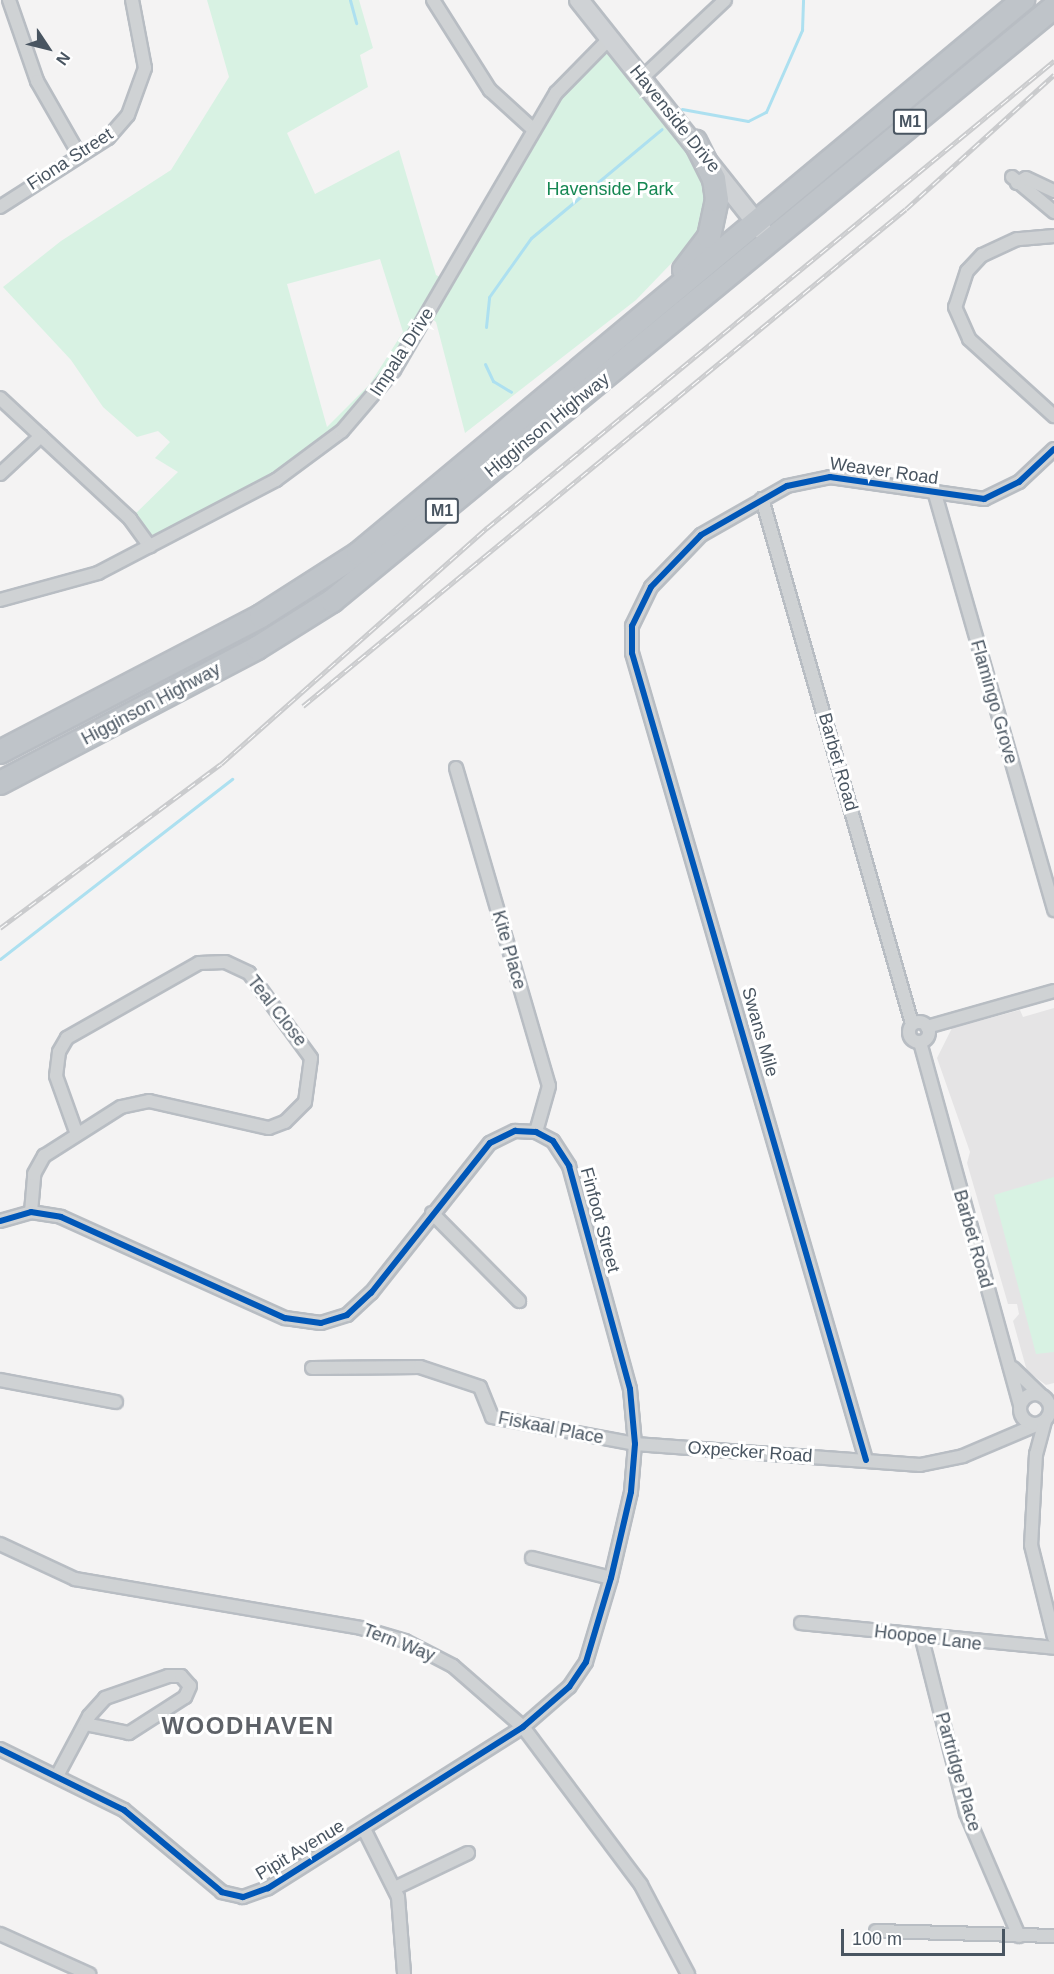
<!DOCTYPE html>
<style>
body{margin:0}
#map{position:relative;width:1054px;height:1974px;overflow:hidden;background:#f4f3f3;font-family:Helvetica,sans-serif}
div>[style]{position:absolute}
.education>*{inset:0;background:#e5e4e5}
.green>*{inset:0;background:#d8f2e3}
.stream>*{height:3px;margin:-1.5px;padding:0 1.5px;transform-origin:1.5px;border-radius:1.5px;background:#ade0f0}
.roads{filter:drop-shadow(2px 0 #b8bdc3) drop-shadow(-2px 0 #b8bdc3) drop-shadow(0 2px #b8bdc3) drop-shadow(0 -2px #b8bdc3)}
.street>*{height:12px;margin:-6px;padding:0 6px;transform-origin:6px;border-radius:6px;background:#cfd2d4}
.street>.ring{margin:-6px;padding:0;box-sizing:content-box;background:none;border:12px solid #cfd2d4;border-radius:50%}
.secondary>*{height:18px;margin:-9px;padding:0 9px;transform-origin:9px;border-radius:9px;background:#cfd2d5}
.highway>*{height:22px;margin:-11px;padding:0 11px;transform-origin:11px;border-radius:11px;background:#bfc4c9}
.rail>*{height:5px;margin-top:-2.5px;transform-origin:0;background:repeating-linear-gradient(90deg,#fff 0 9px,#cacbcd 0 18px);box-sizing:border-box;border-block:2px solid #cacbcd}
.cycleway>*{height:6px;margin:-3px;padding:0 3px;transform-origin:3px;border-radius:3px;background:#0057b8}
span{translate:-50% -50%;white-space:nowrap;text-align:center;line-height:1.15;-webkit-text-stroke:6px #fff;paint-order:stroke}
.shield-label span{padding:2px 4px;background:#fff;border:2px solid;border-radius:4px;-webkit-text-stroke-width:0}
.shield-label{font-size:16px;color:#495561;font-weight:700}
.street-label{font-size:18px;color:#495561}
.park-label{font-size:18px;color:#158752}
.district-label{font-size:24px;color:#5e6268;font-weight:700;letter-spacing:1.5px}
.north{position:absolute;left:18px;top:18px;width:60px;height:60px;-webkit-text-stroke:4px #fff;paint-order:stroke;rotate:125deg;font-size:16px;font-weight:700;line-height:24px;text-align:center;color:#495561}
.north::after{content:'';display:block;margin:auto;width:21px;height:27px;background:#495561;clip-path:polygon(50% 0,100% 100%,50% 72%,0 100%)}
.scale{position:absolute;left:841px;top:1929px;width:164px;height:27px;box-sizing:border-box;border:3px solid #495561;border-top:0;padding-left:8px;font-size:18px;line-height:21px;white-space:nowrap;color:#495561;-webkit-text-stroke:4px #fff;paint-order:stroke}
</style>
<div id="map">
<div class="education">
<i style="clip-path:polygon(1054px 1008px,1054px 1383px,1046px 1385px,1027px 1371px,1013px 1321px,1019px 1314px,1017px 1304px,1008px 1304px,967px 1163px,970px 1152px,937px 1058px,952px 1028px,1020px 1010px,1023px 1017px)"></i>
</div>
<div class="green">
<i style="clip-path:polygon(evenodd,207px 0,359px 0,373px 48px,360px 55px,368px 87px,287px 133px,315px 194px,399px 150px,436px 275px,446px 280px,540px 118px,609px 39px,693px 140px,716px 201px,687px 247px,636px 300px,465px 433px,436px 322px,426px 314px,409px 346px,323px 447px,151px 547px,130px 519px,178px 472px,155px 458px,170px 442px,158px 431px,137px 437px,103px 407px,71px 360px,3px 287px,61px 241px,171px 170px,229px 77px,207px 0,380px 259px,403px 332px,370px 384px,327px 427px,287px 284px,380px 259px)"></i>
<i style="clip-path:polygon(1054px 1177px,1054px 1352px,1036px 1354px,994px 1195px)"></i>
</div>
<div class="stream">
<i style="left:350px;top:0;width:24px;rotate:75deg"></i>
<i style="left:682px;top:109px;width:67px;rotate:10.3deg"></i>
<i style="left:748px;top:121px;width:20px;rotate:-27deg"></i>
<i style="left:766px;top:112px;width:90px;rotate:-66.3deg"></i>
<i style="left:802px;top:30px;width:30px;rotate:-88deg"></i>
<i style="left:486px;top:327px;width:30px;rotate:-84deg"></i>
<i style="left:489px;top:297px;width:72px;rotate:-54.6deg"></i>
<i style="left:531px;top:238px;width:170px;rotate:-39.8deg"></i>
<i style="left:485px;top:364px;width:19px;rotate:65deg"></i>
<i style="left:493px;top:381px;width:21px;rotate:31deg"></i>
<i style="left:0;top:959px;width:294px;rotate:-37.8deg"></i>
</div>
<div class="roads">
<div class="street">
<i style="left:9px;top:0;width:86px;rotate:70.9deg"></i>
<i style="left:37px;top:81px;width:86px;rotate:60.2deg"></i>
<i style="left:433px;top:0;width:107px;rotate:57.7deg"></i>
<i style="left:490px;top:90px;width:59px;rotate:42.3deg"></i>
<i style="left:641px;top:79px;width:115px;rotate:-43.2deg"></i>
<i style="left:1012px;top:177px;width:55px;rotate:39.8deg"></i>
<i style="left:1017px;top:183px;width:10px;rotate:-29deg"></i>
<i style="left:1026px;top:178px;width:31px;rotate:25deg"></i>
<i style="left:0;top:207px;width:128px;rotate:-32.6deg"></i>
<i style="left:108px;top:138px;width:30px;rotate:-49deg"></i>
<i style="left:128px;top:115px;width:50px;rotate:-70.1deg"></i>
<i style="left:145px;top:68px;width:69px;rotate:-100.8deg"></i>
<i style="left:1054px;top:236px;width:37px;rotate:175deg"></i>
<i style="left:1017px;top:239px;width:38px;rotate:155deg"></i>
<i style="left:982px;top:255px;width:22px;rotate:133deg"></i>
<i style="left:967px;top:271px;width:38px;rotate:108deg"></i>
<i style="left:955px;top:307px;width:35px;rotate:66deg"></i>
<i style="left:969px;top:339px;width:115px;rotate:42.2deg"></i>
<i style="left:0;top:398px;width:178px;rotate:42.9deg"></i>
<i style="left:130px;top:519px;width:34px;rotate:54deg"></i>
<i style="left:0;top:474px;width:56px;rotate:-42.8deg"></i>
<i style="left:935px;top:494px;width:433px;rotate:74deg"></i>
<i style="left:762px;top:499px;width:546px;rotate:74.05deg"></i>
<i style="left:0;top:600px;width:102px;rotate:-15.4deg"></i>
<i style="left:98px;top:573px;width:201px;rotate:-27.6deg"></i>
<i style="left:276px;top:480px;width:82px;rotate:-36.6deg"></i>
<i style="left:342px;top:431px;width:80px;rotate:-49.6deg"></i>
<i style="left:394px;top:370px;width:321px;rotate:-59.7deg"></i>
<i style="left:556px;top:93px;width:76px;rotate:-45.5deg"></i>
<i style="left:456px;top:768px;width:331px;rotate:73.7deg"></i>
<i style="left:549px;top:1086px;width:48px;rotate:105.8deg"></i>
<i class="ring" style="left:909px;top:1022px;width:8px;height:8px"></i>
<i style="left:927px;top:1027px;width:132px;rotate:-15.8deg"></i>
<i style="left:920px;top:1042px;width:377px;rotate:74.6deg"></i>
<i style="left:31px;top:1212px;width:38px;rotate:-85deg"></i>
<i style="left:34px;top:1174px;width:21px;rotate:-61deg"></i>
<i style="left:44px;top:1156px;width:91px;rotate:-32.5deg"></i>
<i style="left:121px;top:1107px;width:29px;rotate:-12deg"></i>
<i style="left:149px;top:1101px;width:123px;rotate:12.7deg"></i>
<i style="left:269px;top:1128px;width:17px;rotate:-21deg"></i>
<i style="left:285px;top:1122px;width:28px;rotate:-45deg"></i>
<i style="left:305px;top:1102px;width:44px;rotate:-82.2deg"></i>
<i style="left:311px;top:1058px;width:105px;rotate:-126.1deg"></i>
<i style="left:249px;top:973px;width:26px;rotate:-155deg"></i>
<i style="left:225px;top:962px;width:26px;rotate:178deg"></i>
<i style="left:199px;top:963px;width:152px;rotate:150.4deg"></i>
<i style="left:67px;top:1038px;width:16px;rotate:120deg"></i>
<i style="left:59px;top:1052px;width:24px;rotate:97deg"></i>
<i style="left:56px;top:1076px;width:59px;rotate:70.3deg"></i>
<i style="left:432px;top:1213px;width:124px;rotate:45.3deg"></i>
<i style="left:0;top:1221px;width:32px;rotate:-16deg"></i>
<i style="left:31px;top:1212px;width:30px;rotate:9deg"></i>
<i style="left:61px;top:1217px;width:246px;rotate:24.3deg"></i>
<i style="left:285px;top:1318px;width:36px;rotate:8deg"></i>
<i style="left:321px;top:1323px;width:27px;rotate:-17deg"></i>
<i style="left:347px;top:1315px;width:33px;rotate:-43deg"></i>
<i style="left:371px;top:1293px;width:191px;rotate:-51.6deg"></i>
<i style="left:490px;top:1143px;width:28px;rotate:-26deg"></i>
<i style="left:515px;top:1131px;width:21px;rotate:3deg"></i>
<i style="left:536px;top:1132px;width:19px;rotate:28deg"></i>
<i style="left:553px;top:1141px;width:30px;rotate:57deg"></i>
<i style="left:569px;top:1166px;width:231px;rotate:74.7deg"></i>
<i style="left:630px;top:1389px;width:55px;rotate:84.8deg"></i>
<i style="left:635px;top:1444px;width:48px;rotate:94.8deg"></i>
<i style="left:631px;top:1492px;width:88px;rotate:103.1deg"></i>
<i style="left:611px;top:1578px;width:88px;rotate:106.6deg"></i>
<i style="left:586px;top:1662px;width:30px;rotate:124deg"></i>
<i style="left:569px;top:1687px;width:61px;rotate:139deg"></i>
<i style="left:523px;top:1727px;width:302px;rotate:147.7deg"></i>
<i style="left:268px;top:1888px;width:27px;rotate:160deg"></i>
<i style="left:243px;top:1897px;width:22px;rotate:-167deg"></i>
<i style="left:222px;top:1892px;width:128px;rotate:-140.1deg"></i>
<i style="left:124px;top:1810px;width:138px;rotate:-153.8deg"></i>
<i style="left:312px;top:1368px;width:108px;rotate:-0.5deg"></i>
<i style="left:420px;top:1367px;width:63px;rotate:18.4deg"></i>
<i style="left:480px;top:1387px;width:32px;rotate:68deg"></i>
<i style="left:492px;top:1417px;width:146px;rotate:10.7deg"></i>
<i style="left:635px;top:1444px;width:286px;rotate:4.2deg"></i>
<i style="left:920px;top:1465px;width:44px;rotate:-11.8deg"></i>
<i style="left:963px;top:1456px;width:79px;rotate:-23deg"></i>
<i style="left:1013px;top:1368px;width:37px;rotate:44deg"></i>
<i style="left:0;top:1380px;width:118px;rotate:10.7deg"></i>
<i class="ring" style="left:1020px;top:1394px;width:18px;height:18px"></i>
<i style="left:1045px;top:1421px;width:34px;rotate:105deg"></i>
<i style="left:1036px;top:1454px;width:91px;rotate:93.1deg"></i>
<i style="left:1031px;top:1545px;width:95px;rotate:76deg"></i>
<i style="left:866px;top:1460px;width:840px;rotate:-106.17deg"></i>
<i style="left:632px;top:653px;width:27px;rotate:-90deg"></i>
<i style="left:632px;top:626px;width:43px;rotate:-64deg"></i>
<i style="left:651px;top:587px;width:72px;rotate:-46.1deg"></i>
<i style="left:701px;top:535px;width:99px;rotate:-29.7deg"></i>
<i style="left:787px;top:486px;width:44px;rotate:-11.8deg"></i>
<i style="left:830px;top:477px;width:156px;rotate:8.1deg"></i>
<i style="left:984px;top:499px;width:39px;rotate:-26deg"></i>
<i style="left:1019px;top:482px;width:48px;rotate:-43.3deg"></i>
<i style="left:0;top:1544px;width:83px;rotate:25deg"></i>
<i style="left:75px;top:1579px;width:290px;rotate:9.7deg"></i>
<i style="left:361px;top:1628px;width:46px;rotate:16.5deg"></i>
<i style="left:405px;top:1641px;width:54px;rotate:27.5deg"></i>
<i style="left:453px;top:1666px;width:93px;rotate:41.1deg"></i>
<i style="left:523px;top:1727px;width:197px;rotate:53.2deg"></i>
<i style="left:641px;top:1885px;width:101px;rotate:62.2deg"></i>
<i style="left:532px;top:1558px;width:81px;rotate:14.2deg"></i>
<i style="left:801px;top:1623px;width:254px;rotate:5.6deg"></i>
<i style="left:922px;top:1639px;width:179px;rotate:75.8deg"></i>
<i style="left:966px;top:1813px;width:134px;rotate:66.7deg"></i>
<i style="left:57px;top:1776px;width:68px;rotate:-61.9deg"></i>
<i style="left:89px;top:1716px;width:24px;rotate:-48deg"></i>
<i style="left:105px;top:1698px;width:67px;rotate:-19.2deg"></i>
<i style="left:168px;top:1676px;width:13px"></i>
<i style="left:181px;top:1676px;width:13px;rotate:48deg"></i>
<i style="left:190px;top:1686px;width:12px;rotate:114deg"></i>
<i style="left:185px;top:1697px;width:67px;rotate:147.3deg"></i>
<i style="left:129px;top:1733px;width:44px;rotate:-168.2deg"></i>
<i style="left:364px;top:1829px;width:76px;rotate:63.4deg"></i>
<i style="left:398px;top:1897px;width:77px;rotate:85.5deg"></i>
<i style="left:395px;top:1888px;width:81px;rotate:-25.6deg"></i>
<i style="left:876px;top:1931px;width:178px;rotate:1.6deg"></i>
<i style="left:0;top:1934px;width:98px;rotate:24.2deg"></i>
</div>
<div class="secondary">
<i style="left:579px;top:0;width:295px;rotate:51.5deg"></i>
</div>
<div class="highway">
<i style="left:684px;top:270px;width:41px;rotate:-52.9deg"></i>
<i style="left:709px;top:237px;width:38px;rotate:-78deg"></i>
<i style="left:717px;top:200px;width:21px;rotate:-98deg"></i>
<i style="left:714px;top:179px;width:42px;rotate:-116.6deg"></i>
<i style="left:0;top:752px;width:294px;rotate:-27.5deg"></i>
<i style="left:261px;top:616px;width:115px;rotate:-32.6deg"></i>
<i style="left:358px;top:554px;width:866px;rotate:-39.8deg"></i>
<i style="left:0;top:783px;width:290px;rotate:-27.7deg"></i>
<i style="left:257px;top:648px;width:89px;rotate:-32.1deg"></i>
<i style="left:332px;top:601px;width:935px;rotate:-39.44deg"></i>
</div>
</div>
<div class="rail">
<i style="left:303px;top:706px;width:781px;rotate:-39.5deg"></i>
<i style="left:906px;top:209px;width:200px;rotate:-42.2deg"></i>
<i style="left:0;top:928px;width:275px;rotate:-36.6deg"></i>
<i style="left:221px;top:764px;width:356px;rotate:-41.6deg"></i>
<i style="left:487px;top:528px;width:735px;rotate:-39.48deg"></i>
</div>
<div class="cycleway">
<i style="left:0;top:1221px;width:32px;rotate:-16deg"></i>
<i style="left:31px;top:1212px;width:30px;rotate:9deg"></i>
<i style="left:61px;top:1217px;width:246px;rotate:24.3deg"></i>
<i style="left:285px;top:1318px;width:36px;rotate:8deg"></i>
<i style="left:321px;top:1323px;width:27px;rotate:-17deg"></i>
<i style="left:347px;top:1315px;width:33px;rotate:-43deg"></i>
<i style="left:371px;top:1293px;width:191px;rotate:-51.6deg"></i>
<i style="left:490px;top:1143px;width:28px;rotate:-26deg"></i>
<i style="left:515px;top:1131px;width:21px;rotate:3deg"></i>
<i style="left:536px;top:1132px;width:19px;rotate:28deg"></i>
<i style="left:553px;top:1141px;width:30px;rotate:57deg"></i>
<i style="left:569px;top:1166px;width:231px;rotate:74.7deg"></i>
<i style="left:630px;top:1389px;width:55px;rotate:84.8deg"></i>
<i style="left:635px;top:1444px;width:48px;rotate:94.8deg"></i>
<i style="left:631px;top:1492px;width:88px;rotate:103.1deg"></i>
<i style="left:611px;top:1578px;width:88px;rotate:106.6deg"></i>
<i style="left:586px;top:1662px;width:30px;rotate:124deg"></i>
<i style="left:569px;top:1687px;width:61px;rotate:139deg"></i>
<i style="left:523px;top:1727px;width:302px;rotate:147.7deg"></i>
<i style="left:268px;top:1888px;width:27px;rotate:160deg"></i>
<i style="left:243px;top:1897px;width:22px;rotate:-167deg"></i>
<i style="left:222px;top:1892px;width:128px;rotate:-140.1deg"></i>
<i style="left:124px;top:1810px;width:138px;rotate:-153.8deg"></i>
<i style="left:866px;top:1460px;width:840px;rotate:-106.17deg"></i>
<i style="left:632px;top:653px;width:27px;rotate:-90deg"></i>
<i style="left:632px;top:626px;width:43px;rotate:-64deg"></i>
<i style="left:651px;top:587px;width:72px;rotate:-46.1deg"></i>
<i style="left:701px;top:535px;width:99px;rotate:-29.7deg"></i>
<i style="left:787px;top:486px;width:44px;rotate:-11.8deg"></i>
<i style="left:830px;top:477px;width:156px;rotate:8.1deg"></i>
<i style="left:984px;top:499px;width:39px;rotate:-26deg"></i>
<i style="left:1019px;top:482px;width:48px;rotate:-43.3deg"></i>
</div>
<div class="shield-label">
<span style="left:910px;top:122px">M1</span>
<span style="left:442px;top:511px">M1</span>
</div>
<div class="street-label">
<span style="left:675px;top:119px;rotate:51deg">Havenside Drive</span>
<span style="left:70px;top:159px;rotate:-33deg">Fiona Street</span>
<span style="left:402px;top:352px;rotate:-57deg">Impala Drive</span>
<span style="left:547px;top:425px;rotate:-39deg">Higginson Highway</span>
<span style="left:884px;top:471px;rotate:8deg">Weaver Road</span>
<span style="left:994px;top:702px;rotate:74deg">Flamingo Grove</span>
<span style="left:151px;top:704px;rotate:-28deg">Higginson Highway</span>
<span style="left:838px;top:762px;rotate:74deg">Barbet Road</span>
<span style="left:509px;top:950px;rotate:74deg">Kite Place</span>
<span style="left:277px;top:1011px;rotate:52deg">Teal Close</span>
<span style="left:760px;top:1032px;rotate:74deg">Swans Mile</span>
<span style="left:600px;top:1220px;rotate:75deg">Finfoot Street</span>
<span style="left:973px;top:1239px;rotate:74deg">Barbet Road</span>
<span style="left:551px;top:1428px;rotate:11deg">Fiskaal Place</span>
<span style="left:750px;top:1452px;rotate:4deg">Oxpecker Road</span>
<span style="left:928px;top:1638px;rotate:7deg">Hoopoe Lane</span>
<span style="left:399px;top:1643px;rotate:21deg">Tern Way</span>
<span style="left:958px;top:1772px;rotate:74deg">Partridge Place</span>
<span style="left:300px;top:1850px;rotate:-31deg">Pipit Avenue</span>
</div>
<div class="park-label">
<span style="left:610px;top:189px">Havenside Park</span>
</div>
<div class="district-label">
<span style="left:248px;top:1726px">WOODHAVEN</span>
</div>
<div class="north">N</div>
<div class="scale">100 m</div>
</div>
